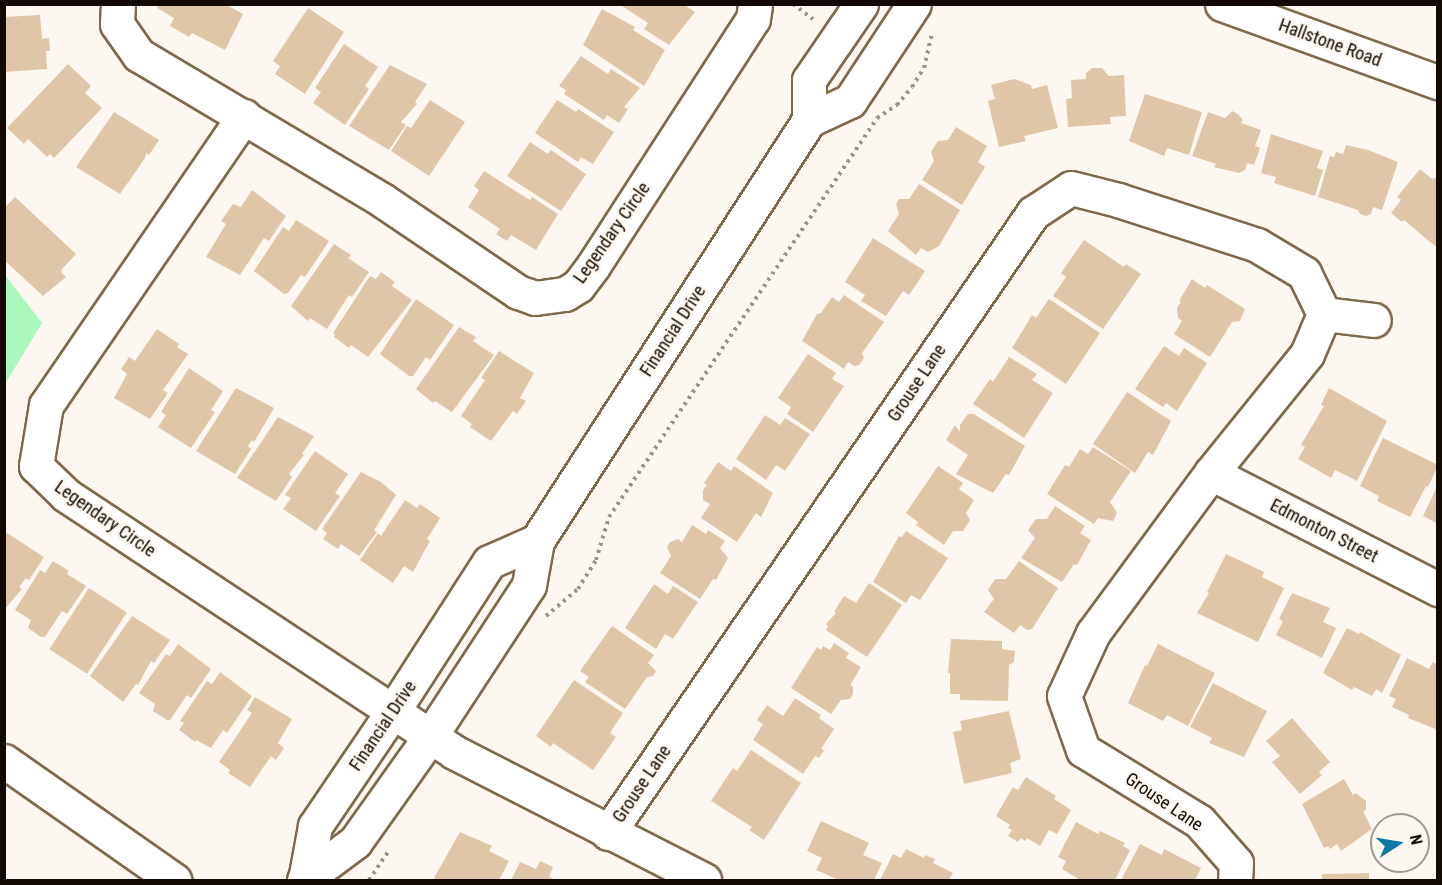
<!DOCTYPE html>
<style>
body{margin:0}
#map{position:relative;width:1442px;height:885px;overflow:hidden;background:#fcf7f0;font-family:"Roboto Condensed",sans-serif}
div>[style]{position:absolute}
.green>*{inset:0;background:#aaf8bb}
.building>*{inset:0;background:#e0c6a8;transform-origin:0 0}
.path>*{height:4px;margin-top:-2px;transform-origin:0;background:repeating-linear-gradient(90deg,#9a938c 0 3px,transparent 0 7.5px)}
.roads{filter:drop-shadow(2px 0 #7e694c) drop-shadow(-2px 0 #7e694c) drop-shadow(0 2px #7e694c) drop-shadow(0 -2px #7e694c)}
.minor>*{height:33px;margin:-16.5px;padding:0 16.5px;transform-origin:16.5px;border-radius:16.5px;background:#fff}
span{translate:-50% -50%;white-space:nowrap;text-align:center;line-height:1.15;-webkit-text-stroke:5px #fcf7f0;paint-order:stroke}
.street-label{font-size:18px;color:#130b03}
.frame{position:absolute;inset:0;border:6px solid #130b03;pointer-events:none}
.north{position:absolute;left:1370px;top:813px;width:60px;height:60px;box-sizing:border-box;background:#fcf7f0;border:2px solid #9f9991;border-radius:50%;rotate:78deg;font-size:16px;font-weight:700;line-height:24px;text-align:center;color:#130b03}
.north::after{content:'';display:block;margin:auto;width:21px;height:27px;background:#0e77a2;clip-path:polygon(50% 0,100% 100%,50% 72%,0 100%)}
</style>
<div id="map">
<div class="green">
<i style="clip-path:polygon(5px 275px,42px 323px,5px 384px)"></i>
</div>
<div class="building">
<i style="clip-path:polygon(160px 4px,225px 4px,243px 14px,225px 50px,192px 33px,189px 37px,170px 26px,174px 18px,157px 8px)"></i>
<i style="clip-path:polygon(619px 4px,683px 4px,695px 12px,669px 45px,644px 29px,648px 23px)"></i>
<i style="clip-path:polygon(308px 8px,344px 32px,305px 94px,275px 74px,280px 66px,273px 61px)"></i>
<i style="clip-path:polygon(602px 9px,635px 27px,633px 30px,665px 50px,644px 86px,583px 45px)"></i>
<i style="clip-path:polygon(40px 15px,42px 39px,49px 38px,50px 51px,46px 51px,47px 69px,4px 72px,4px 17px)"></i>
<i style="clip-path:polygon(344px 44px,378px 67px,365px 86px,369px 89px,345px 125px,313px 103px,321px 92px,315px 88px)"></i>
<i style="clip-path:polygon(581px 56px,608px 74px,611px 69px,640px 88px,624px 107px,628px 109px,619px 123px,607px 115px,604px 120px,564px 94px,566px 90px,559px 86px)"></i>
<i style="clip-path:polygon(68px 64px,91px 86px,85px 93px,102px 108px,54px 158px,50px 154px,47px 157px,28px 139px,24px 144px,7px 128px)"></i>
<i style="clip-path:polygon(390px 65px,427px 84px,415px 102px,417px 104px,401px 122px,406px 125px,389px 150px,349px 126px)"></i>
<i style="clip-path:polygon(1092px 68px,1102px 68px,1109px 76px,1124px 75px,1126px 116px,1110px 117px,1111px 124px,1068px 127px,1066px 99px,1072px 98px,1071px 80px,1086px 79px,1086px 73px)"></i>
<i style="clip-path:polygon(1014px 79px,1031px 85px,1032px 89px,1047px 85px,1058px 128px,1024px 136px,1026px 141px,999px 147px,988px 101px,995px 99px,991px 85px)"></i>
<i style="clip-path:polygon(1145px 94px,1202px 112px,1189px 155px,1167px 148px,1164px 156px,1129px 141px)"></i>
<i style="clip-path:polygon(430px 100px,465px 122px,429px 176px,391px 151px,407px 126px,411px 128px)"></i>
<i style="clip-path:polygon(557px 100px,576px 112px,578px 109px,614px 132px,593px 164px,581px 157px,578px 162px,535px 133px)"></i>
<i style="clip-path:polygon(1232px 111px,1238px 114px,1243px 120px,1241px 123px,1261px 130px,1255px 146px,1260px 148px,1254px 165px,1247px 163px,1245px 170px,1239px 173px,1214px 167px,1216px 164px,1192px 156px,1208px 112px,1225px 118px)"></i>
<i style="clip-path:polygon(114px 112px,159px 140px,149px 155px,146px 153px,145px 158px,120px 194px,76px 167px)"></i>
<i style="clip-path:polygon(956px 127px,987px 146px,978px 162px,985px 167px,962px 205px,922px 180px,934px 161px,931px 152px,938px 141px,948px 140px)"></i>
<i style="clip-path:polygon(1271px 134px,1323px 151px,1317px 168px,1323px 170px,1315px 196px,1274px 183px,1276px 177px,1261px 173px)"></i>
<i style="clip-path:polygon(530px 142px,548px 154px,551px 150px,586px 174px,561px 211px,507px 176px)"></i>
<i style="clip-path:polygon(1346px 145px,1368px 150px,1398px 162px,1382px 210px,1373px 207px,1371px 214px,1366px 216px,1360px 214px,1358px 210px,1318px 197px,1330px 156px,1334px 157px,1336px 152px,1343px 154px)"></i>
<i style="clip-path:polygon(1420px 169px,1432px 179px,1438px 177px,1438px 244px,1435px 246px,1404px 220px,1402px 222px,1391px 213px,1401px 200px,1397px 197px)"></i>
<i style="clip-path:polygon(484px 171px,530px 200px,532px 197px,558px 214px,536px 250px,511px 235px,507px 241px,496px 234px,500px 229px,468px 207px,479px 190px,474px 186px)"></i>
<i style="clip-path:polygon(919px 184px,960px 210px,939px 246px,928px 252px,921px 248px,916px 255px,888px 231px,899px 214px,896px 204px,899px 199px,909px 199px)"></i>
<i style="clip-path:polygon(252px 190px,286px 216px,269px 241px,264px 238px,240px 275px,206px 257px,226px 224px,221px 221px,233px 204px,241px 207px)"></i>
<i style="clip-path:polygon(15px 197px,76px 254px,62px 269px,61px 272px,66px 277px,43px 296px,4px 260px,4px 208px)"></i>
<i style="clip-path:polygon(296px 220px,329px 241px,305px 277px,301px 275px,288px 293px,284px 294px,254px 271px,283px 227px,289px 231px)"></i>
<i style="clip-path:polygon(873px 238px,925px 271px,909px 295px,903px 291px,886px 316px,861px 301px,865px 295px,845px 282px)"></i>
<i style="clip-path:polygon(1084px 240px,1124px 267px,1126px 264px,1141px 274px,1103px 329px,1053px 296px,1066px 277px,1061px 273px)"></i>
<i style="clip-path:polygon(334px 244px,351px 255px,348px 258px,369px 272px,352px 297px,349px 295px,327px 329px,310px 318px,308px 321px,291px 306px)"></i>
<i style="clip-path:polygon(381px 272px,395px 282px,392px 286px,412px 300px,368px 357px,351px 345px,349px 348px,334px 337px,335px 335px,333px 333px,370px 276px,376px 279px)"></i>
<i style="clip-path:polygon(1192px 279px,1205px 288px,1207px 285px,1245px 309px,1240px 321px,1232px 322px,1210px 357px,1174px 334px,1182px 321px,1178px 318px,1177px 308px,1181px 302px,1179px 301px)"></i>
<i style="clip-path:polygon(844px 295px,884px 322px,862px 353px,864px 358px,859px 365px,854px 366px,848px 362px,844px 369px,802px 341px,817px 314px,821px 313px,832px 297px,839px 302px)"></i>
<i style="clip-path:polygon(416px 299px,454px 325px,430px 360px,426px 357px,413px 376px,409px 376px,380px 354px)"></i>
<i style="clip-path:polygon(1049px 299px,1100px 333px,1066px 384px,1012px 348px,1032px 315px,1036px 318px)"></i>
<i style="clip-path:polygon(459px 327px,476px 337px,473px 341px,494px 355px,452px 412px,435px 401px,433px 403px,416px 389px)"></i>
<i style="clip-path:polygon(157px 329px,179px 344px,177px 347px,188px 354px,163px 390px,168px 393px,150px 419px,114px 398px,127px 374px,121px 369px,129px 357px,135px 361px)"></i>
<i style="clip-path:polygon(1164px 346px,1179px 356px,1184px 348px,1207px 363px,1177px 411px,1166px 403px,1163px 407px,1135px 389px)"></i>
<i style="clip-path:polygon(499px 351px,534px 373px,520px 398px,526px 401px,517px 414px,513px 411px,491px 441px,470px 427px,472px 424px,461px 416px,485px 380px,481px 378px)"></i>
<i style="clip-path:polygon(808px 354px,836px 373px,832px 379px,844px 386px,813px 432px,787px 414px,791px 407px,778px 398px)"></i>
<i style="clip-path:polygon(1009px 357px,1037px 374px,1032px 380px,1053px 393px,1024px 438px,973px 404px,990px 379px,993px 382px)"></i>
<i style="clip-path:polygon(189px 368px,223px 391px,211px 410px,215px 412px,191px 448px,158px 427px,166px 415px,161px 412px)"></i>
<i style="clip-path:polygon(236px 388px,274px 408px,254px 442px,252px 440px,248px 446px,251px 449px,235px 474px,196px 451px)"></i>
<i style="clip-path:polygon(1329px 388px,1387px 421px,1357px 481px,1335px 470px,1331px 478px,1298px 459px,1305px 447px,1301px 445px,1324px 406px,1321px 405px)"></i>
<i style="clip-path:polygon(1127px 392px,1171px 421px,1153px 455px,1148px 452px,1135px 473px,1093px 444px)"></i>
<i style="clip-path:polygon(968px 414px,974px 414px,1025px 446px,1009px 475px,1006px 474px,993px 493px,956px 474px,968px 455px,946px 440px,955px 425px,960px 432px,960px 425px)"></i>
<i style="clip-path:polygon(765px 415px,780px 425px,785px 418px,810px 434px,785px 471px,776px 465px,766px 480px,736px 459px)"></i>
<i style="clip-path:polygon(278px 417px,314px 436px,302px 454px,304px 455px,289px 474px,292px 477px,276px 501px,237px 478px)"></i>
<i style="clip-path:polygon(1383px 438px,1438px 465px,1428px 487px,1426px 486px,1410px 517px,1377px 501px,1379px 496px,1360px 486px)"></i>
<i style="clip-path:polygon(1093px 447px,1131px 471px,1110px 502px,1117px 513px,1113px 521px,1098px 518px,1094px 524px,1047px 494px,1065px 465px,1069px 467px,1080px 449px,1088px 454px)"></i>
<i style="clip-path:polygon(315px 451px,348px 474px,335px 493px,340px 496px,316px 531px,283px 509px,291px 498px,285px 495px)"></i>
<i style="clip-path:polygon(718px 462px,731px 471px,734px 466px,773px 493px,761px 517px,756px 513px,737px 542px,701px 518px,710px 504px,703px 500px,703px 490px,707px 485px,704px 483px)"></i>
<i style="clip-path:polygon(938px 466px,963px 483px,959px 489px,974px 500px,966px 513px,970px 520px,963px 531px,953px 531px,944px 545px,916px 525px,918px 522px,906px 513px)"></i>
<i style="clip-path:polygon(361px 472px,381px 482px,396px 495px,374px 530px,377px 532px,359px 556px,341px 544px,338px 549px,323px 539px,327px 533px,322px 529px)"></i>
<i style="clip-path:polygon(1438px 485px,1438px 524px,1423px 516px)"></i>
<i style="clip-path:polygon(405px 500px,417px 508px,420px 504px,440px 518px,427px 539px,430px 541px,413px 572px,404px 566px,393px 583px,360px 560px,378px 533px,381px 536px)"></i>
<i style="clip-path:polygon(1055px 506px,1085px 526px,1080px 533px,1091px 540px,1077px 565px,1074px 564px,1062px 582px,1021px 558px,1035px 538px,1028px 530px,1036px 519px,1047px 519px)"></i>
<i style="clip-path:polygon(692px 525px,706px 534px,708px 530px,725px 541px,720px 548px,728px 558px,716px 580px,713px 579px,700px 599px,660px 573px,671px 556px,667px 547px,670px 542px,678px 539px,682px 542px)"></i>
<i style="clip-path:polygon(906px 531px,948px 558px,920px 600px,911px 595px,906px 603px,873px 582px,899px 536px,902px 537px)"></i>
<i style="clip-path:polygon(7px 533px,44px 557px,29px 580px,26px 578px,19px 587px,22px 589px,4px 610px,4px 538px)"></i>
<i style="clip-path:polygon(1226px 554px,1264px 572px,1262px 577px,1284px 588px,1258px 642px,1197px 613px,1209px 593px,1207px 592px)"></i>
<i style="clip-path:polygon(53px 561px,69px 571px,67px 574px,86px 586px,67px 614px,62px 611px,45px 637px,41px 637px,28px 628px,31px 620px,15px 610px,40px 570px,45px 573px)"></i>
<i style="clip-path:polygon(1019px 561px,1058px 588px,1032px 629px,1027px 630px,1020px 625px,1014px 633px,984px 612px,994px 599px,988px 590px,995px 579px,1006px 579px)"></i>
<i style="clip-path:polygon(869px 583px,902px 605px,867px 657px,826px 630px,828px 626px,826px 624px,836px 613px,834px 612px,844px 596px,856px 603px)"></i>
<i style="clip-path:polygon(654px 584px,668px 594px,673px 586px,698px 602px,673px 639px,665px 634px,656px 649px,625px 628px)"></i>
<i style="left:89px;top:588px;width:45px;height:73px;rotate:33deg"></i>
<i style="clip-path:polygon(1292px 593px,1330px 608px,1323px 622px,1336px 628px,1322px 658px,1276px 635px,1283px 621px,1279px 619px)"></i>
<i style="clip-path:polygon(132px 616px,170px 640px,154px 663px,151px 661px,138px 685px,136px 684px,123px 702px,90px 676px)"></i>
<i style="clip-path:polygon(612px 626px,654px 655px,648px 663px,656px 671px,653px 676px,647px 677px,625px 709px,585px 682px,589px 677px,580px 671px)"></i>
<i style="clip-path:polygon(1347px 628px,1359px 634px,1360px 632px,1401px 655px,1382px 693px,1376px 689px,1372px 696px,1354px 687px,1352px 690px,1323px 673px)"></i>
<i style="clip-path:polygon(951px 639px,1002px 641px,1002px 649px,1015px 651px,1014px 662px,1009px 665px,1008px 701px,960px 700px,960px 694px,950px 694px,950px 673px,948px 673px)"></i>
<i style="clip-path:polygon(834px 643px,849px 653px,846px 658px,861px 667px,850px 685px,853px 687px,853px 694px,850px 699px,841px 700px,831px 714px,791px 688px,817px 647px,821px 650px,823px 646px,830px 650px)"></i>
<i style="clip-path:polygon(178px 644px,211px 669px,191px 698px,187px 695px,170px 720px,167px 720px,153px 711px,155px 704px,139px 693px,166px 654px,170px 656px)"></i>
<i style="clip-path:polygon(1158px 644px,1215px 673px,1188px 726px,1167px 715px,1163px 721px,1128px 703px,1145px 665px,1147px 666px)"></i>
<i style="clip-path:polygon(1407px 658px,1429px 669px,1433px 662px,1438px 665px,1438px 730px,1408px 718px,1409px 715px,1392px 707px,1396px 699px,1389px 696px)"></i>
<i style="clip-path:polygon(220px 672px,252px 696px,227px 733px,223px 730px,211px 748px,196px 740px,195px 742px,179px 730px,184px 723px,180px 721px,207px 681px,212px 684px)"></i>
<i style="clip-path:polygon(574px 680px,623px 713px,610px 733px,616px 737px,593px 770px,553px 743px,551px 747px,536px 736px)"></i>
<i style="clip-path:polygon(1213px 683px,1267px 711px,1244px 757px,1209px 743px,1212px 738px,1190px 727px)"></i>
<i style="clip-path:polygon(255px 697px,292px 719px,278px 743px,284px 748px,276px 760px,271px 756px,250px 787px,228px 773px,230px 770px,219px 762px,252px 713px,247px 710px)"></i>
<i style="clip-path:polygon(795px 698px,821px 715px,819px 718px,834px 729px,821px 749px,824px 750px,819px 758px,815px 756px,803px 774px,753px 740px,763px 724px,757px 720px,767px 705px,783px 716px)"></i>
<i style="clip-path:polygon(1009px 711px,1021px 759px,1010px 763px,1012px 773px,964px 784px,953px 732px,962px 730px,960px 721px)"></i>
<i style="clip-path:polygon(1292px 718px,1330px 762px,1319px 772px,1322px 775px,1300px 794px,1272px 762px,1280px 756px,1266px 741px)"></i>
<i style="clip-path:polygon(751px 750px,801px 783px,764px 840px,749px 830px,752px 827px,711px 801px,733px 768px,737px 771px)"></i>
<i style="clip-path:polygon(1026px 777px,1056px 796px,1054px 799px,1071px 810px,1057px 834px,1049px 830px,1040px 846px,1027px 838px,1025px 841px,1021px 838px,1018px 842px,1008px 836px,1012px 830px,1008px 828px,1010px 825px,996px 816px,1013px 787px,1018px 790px)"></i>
<i style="clip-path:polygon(1344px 779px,1353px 795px,1356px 793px,1366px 801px,1366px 810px,1363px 811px,1372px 829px,1341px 851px,1337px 844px,1330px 849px,1328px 846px,1324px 848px,1302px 804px)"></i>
<i style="clip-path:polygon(821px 821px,869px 843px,863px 855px,882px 863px,874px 880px,839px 880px,816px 870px,822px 858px,807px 851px)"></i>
<i style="clip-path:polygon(1076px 822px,1098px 834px,1100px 831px,1125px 843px,1123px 846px,1130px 850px,1115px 880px,1080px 880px,1062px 869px,1066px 861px,1058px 857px)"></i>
<i style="clip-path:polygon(460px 832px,492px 846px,489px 851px,509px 861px,499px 880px,436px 880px,434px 878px)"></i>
<i style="clip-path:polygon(1140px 844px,1162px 855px,1164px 849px,1201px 868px,1195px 880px,1121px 880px)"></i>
<i style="clip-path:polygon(906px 849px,924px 858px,925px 855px,935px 859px,933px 863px,953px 873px,949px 880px,880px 880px,893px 854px,901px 858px)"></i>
<i style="clip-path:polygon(540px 861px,553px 867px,549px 877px,556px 880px,511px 880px,520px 862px,536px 869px)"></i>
<i style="clip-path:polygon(1369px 873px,1369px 880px,1322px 880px,1322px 874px)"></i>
</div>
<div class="path">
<i style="left:793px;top:4px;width:25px;rotate:37deg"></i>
<i style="left:546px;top:616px;width:42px;rotate:-40.2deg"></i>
<i style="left:578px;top:589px;width:34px;rotate:-58deg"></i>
<i style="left:596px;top:560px;width:45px;rotate:-73.2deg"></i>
<i style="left:609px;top:517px;width:481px;rotate:-56.1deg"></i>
<i style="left:877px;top:118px;width:24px;rotate:-33deg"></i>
<i style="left:897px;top:105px;width:23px;rotate:-50deg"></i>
<i style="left:912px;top:87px;width:22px;rotate:-58deg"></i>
<i style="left:924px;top:68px;width:35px;rotate:-77deg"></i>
<i style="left:369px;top:880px;width:34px;rotate:-56deg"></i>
</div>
<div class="roads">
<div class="minor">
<i style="left:118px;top:4px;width:20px;rotate:93deg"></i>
<i style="left:117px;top:24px;width:38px;rotate:55deg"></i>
<i style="left:139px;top:55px;width:283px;rotate:30.8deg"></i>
<i style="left:382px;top:200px;width:164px;rotate:34.1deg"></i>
<i style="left:518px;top:292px;width:18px;rotate:19deg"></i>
<i style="left:535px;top:298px;width:30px;rotate:-8deg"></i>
<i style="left:565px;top:294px;width:15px;rotate:-32deg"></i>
<i style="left:578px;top:286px;width:25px;rotate:-53deg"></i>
<i style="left:593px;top:266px;width:294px;rotate:-57.1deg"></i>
<i style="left:753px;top:19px;width:15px;rotate:-82deg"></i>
<i style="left:1222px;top:4px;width:230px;rotate:19.9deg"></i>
<i style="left:244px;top:116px;width:350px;rotate:124.4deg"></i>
<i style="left:46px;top:405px;width:62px;rotate:99.3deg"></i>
<i style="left:36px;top:466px;width:42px;rotate:44deg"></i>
<i style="left:66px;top:495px;width:465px;rotate:33.5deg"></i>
<i style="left:454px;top:752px;width:281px;rotate:27.1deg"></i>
<i style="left:809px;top:120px;width:40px;rotate:-90deg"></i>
<i style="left:809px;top:80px;width:92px;rotate:-55.6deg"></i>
<i style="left:1324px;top:314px;width:50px;rotate:6.8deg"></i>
<i style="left:1211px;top:473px;width:255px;rotate:27.1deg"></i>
<i style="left:4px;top:761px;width:208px;rotate:35deg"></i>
<i style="left:608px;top:833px;width:752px;rotate:-55.57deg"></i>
<i style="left:1033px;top:213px;width:45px;rotate:-33.3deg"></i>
<i style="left:1071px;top:188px;width:49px;rotate:14.3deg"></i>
<i style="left:1118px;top:200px;width:146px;rotate:17.9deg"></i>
<i style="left:1257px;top:245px;width:55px;rotate:30.8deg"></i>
<i style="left:1304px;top:273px;width:46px;rotate:64deg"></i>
<i style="left:1324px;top:314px;width:43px;rotate:113deg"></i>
<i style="left:1307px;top:354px;width:153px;rotate:128.9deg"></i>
<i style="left:1211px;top:473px;width:199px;rotate:126.4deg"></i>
<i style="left:1093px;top:633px;width:69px;rotate:114.7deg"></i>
<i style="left:1064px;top:696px;width:57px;rotate:70.6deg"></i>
<i style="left:1083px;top:750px;width:136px;rotate:31.5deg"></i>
<i style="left:1199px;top:821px;width:56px;rotate:48.6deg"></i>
<i style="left:1236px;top:863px;width:17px;rotate:93deg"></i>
<i style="left:304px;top:880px;width:64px;rotate:-36.7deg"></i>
<i style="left:355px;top:842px;width:131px;rotate:-54.6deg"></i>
<i style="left:431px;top:735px;width:179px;rotate:-56.8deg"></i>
<i style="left:529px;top:585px;width:45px;rotate:-79.7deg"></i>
<i style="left:537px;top:541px;width:501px;rotate:-57.13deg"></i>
<i style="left:809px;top:120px;width:45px;rotate:-24.9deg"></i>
<i style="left:850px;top:101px;width:116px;rotate:-56.6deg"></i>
<i style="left:305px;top:880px;width:55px;rotate:-79.5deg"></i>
<i style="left:315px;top:826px;width:139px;rotate:-55.9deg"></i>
<i style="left:393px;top:711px;width:177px;rotate:-57.2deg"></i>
<i style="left:489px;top:562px;width:52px;rotate:-23.6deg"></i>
</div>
</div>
<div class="street-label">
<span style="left:1330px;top:43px;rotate:20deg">Hallstone Road</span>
<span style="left:612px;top:233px;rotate:-55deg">Legendary Circle</span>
<span style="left:673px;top:331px;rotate:-57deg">Financial Drive</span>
<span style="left:917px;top:383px;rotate:-56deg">Grouse Lane</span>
<span style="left:105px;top:519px;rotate:35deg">Legendary Circle</span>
<span style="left:1324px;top:531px;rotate:27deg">Edmonton Street</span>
<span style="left:383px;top:726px;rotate:-56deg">Financial Drive</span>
<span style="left:642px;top:784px;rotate:-56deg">Grouse Lane</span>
<span style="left:1164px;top:802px;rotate:34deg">Grouse Lane</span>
</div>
<div class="frame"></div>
<div class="north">N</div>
</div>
